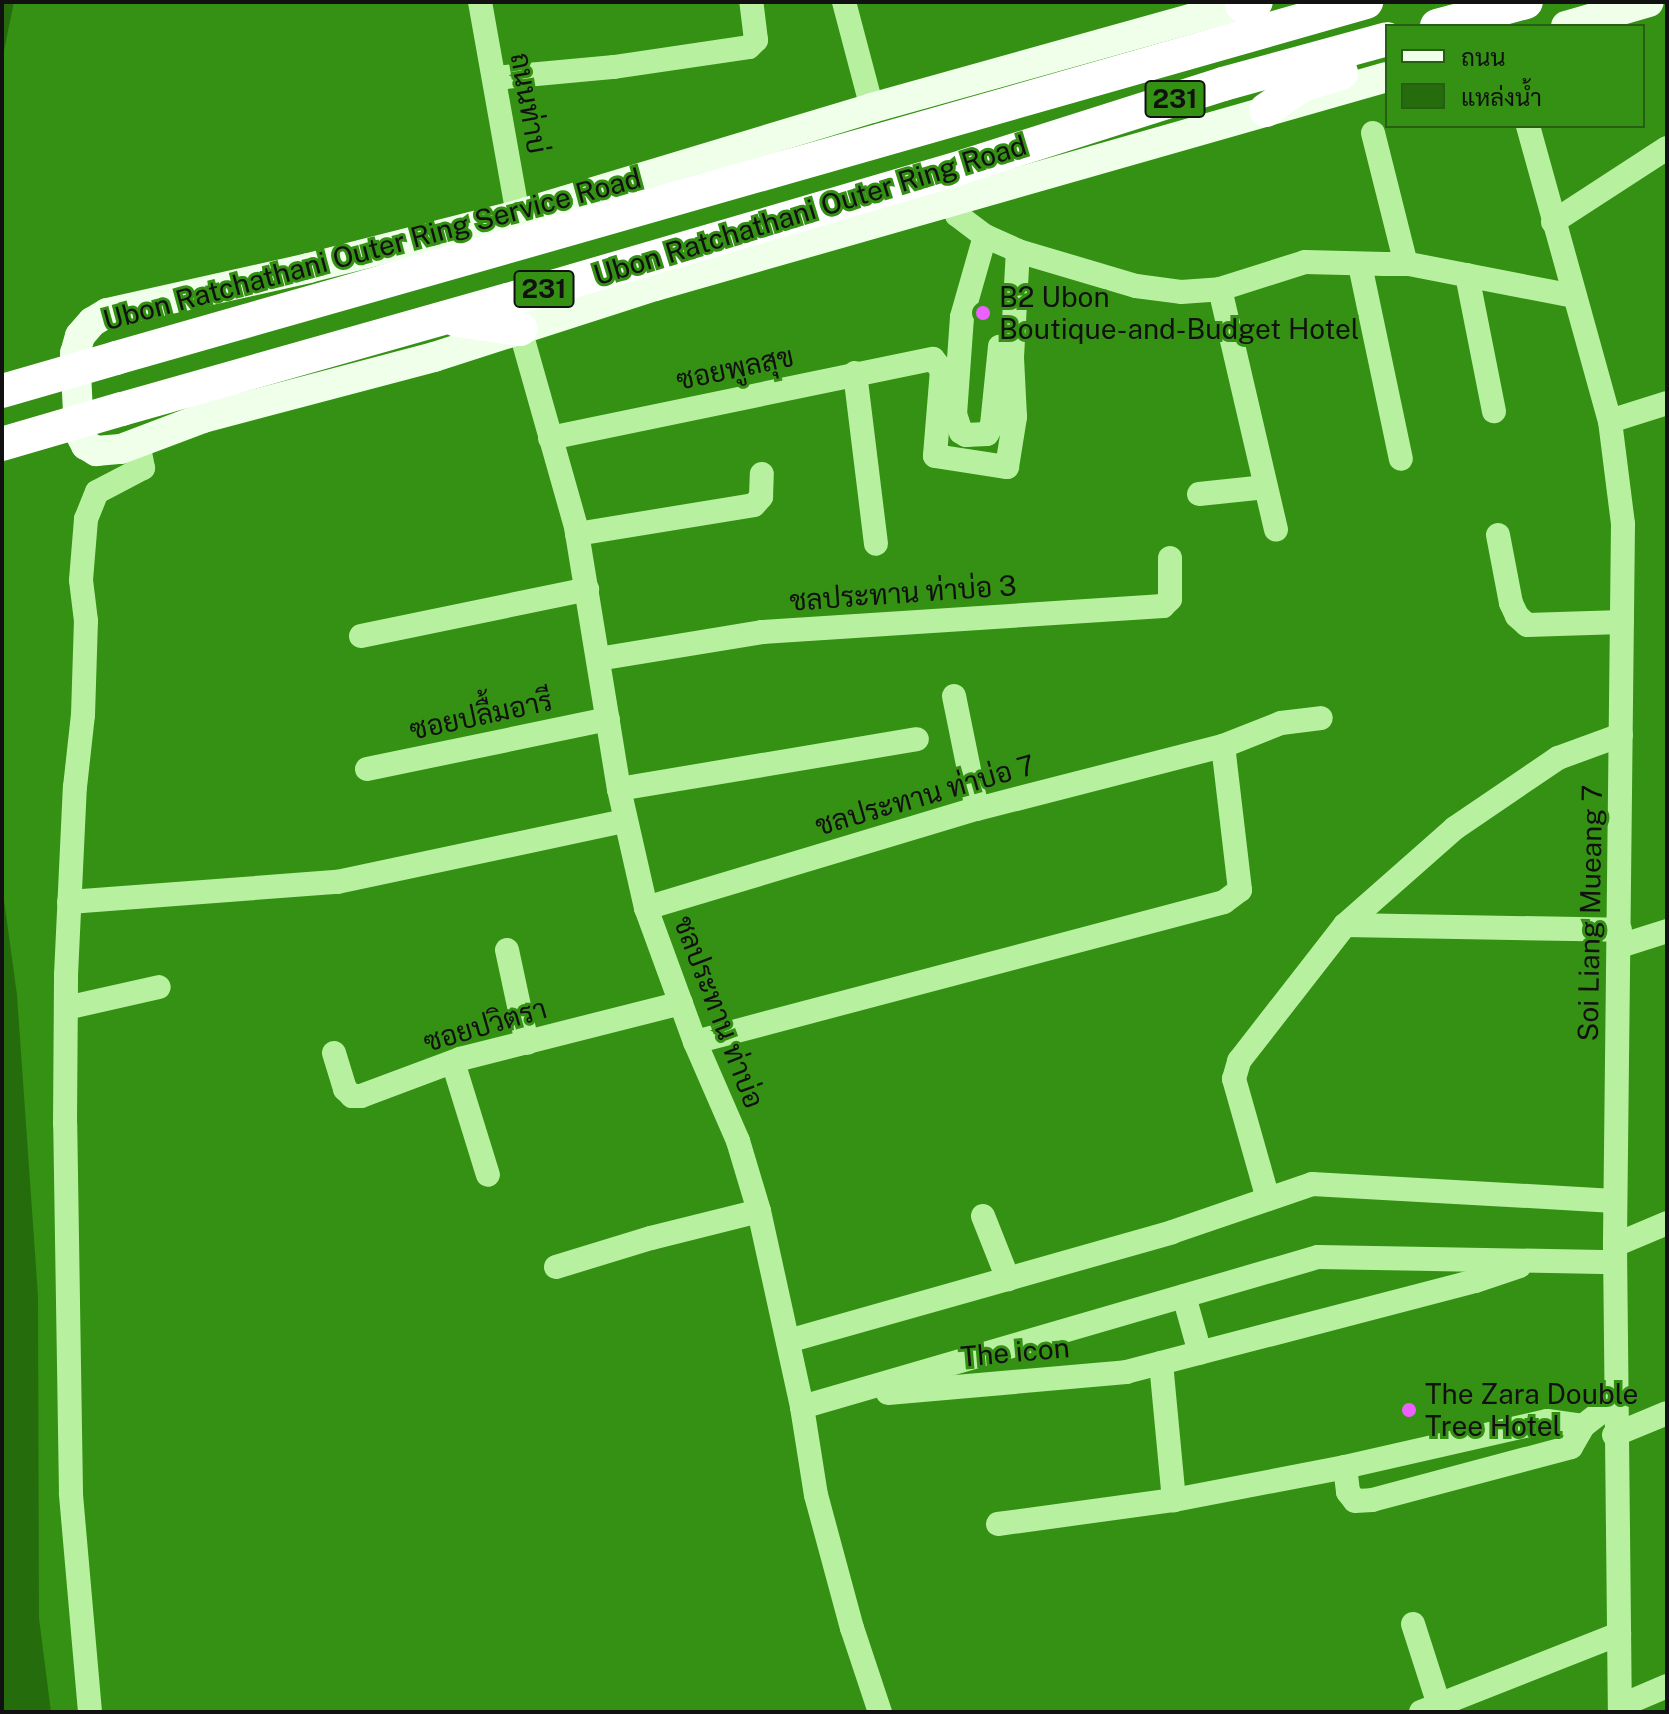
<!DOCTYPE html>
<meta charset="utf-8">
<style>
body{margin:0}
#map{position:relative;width:1669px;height:1714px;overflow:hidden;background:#349113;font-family:"Public Sans",Sarabun,sans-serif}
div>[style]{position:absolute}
.water>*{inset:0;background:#256d0c}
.minor>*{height:24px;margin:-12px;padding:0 12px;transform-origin:12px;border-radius:12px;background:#b7f1a0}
.major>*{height:30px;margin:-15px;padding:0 15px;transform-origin:15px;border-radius:15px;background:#efffea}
.highway>*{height:34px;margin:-17px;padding:0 17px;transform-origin:17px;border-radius:17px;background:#fff}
.highway-bridge>*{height:34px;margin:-17px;padding:0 17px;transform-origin:17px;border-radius:17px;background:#fff}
.dots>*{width:22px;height:22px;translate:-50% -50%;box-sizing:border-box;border:4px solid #349113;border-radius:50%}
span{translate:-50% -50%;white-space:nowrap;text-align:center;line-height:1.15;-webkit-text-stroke:6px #349113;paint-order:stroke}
.shield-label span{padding:2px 6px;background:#349113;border:2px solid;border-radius:6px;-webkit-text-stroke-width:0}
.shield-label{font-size:26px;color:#111;font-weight:700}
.street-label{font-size:28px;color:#111}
.poi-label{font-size:28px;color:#111}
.left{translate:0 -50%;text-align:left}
.frame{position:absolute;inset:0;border:4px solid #111;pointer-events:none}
.legend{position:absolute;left:1385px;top:24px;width:260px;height:104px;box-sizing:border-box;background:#349113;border:2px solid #265e12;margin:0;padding:10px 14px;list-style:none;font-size:24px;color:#111}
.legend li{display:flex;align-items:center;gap:16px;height:40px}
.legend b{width:40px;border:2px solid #265e12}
</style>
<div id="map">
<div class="water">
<i style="clip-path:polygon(2px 2px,14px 2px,2px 60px)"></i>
<i style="clip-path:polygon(2px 885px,17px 995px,38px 1296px,39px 1618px,51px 1712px,2px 1712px)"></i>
</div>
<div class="minor">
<i style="left:480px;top:2px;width:216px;rotate:79.9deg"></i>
<i style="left:844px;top:2px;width:110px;rotate:75.2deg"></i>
<i style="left:495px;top:78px;width:120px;rotate:-5.3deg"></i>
<i style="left:614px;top:67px;width:136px;rotate:-8.4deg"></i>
<i style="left:749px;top:47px;width:10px;rotate:-45deg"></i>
<i style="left:756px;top:40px;width:38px;rotate:-97deg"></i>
<i style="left:1528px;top:126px;width:306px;rotate:74.5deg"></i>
<i style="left:1610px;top:421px;width:104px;rotate:82.8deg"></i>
<i style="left:1623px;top:524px;width:721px;rotate:90.64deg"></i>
<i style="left:1615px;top:1245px;width:467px;rotate:89.4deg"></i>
<i style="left:1373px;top:133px;width:135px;rotate:75.9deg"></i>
<i style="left:954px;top:200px;width:15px;rotate:79deg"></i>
<i style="left:957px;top:215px;width:35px;rotate:37deg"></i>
<i style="left:985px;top:236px;width:36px;rotate:24deg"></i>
<i style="left:1018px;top:251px;width:123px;rotate:16.5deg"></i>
<i style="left:1136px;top:286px;width:45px;rotate:7.6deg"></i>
<i style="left:1181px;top:292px;width:39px;rotate:-4deg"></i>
<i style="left:1220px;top:289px;width:89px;rotate:-17.6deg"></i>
<i style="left:1305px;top:262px;width:80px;rotate:1.4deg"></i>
<i style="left:1385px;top:264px;width:24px"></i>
<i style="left:1409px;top:264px;width:168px;rotate:11deg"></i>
<i style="left:1553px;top:222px;width:136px;rotate:-33deg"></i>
<i style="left:985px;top:236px;width:84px;rotate:105.9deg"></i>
<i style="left:962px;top:317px;width:97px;rotate:94.1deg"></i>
<i style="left:955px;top:414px;width:19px;rotate:72deg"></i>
<i style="left:961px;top:432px;width:6px;rotate:31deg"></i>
<i style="left:966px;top:435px;width:21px;rotate:-3deg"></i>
<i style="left:987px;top:434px;width:10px;rotate:-61deg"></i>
<i style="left:992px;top:425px;width:79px;rotate:-84.2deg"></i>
<i style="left:1360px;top:265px;width:198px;rotate:78.1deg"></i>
<i style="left:1467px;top:275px;width:139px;rotate:78.8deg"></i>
<i style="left:1220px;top:289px;width:247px;rotate:76.9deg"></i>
<i style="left:520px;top:329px;width:206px;rotate:74.2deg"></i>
<i style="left:576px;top:527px;width:266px;rotate:80.7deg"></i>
<i style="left:619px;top:789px;width:122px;rotate:77.2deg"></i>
<i style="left:646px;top:908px;width:143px;rotate:69.9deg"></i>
<i style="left:695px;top:1042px;width:108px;rotate:66.5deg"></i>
<i style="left:738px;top:1141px;width:73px;rotate:73.3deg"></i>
<i style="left:759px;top:1211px;width:201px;rotate:77.6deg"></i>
<i style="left:802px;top:1407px;width:89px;rotate:81deg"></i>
<i style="left:816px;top:1495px;width:138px;rotate:74.9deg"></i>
<i style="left:852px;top:1628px;width:89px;rotate:71.6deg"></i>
<i style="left:855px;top:373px;width:172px;rotate:83deg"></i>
<i style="left:1610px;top:421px;width:60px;rotate:-17.5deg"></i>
<i style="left:550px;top:438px;width:391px;rotate:-11.7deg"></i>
<i style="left:933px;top:359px;width:14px;rotate:51deg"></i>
<i style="left:942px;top:370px;width:86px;rotate:94.7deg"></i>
<i style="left:935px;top:456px;width:73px;rotate:8.7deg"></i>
<i style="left:1007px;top:467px;width:51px;rotate:-80.9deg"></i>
<i style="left:1015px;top:417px;width:60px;rotate:-92.9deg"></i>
<i style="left:1012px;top:357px;width:106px;rotate:-86.8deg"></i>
<i style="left:1199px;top:494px;width:67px;rotate:-6deg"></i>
<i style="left:577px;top:534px;width:179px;rotate:-9.3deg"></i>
<i style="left:754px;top:505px;width:11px;rotate:-49deg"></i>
<i style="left:761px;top:497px;width:23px;rotate:-88deg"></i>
<i style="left:1498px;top:535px;width:69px;rotate:79.2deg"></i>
<i style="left:1511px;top:603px;width:14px;rotate:65deg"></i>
<i style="left:1517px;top:616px;width:13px;rotate:42deg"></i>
<i style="left:1527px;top:625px;width:95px;rotate:-1.8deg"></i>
<i style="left:361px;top:636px;width:231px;rotate:-11.7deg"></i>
<i style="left:598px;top:659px;width:166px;rotate:-9.3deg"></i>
<i style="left:762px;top:632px;width:402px;rotate:-3.7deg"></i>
<i style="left:1163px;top:606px;width:10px;rotate:-45deg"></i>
<i style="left:1170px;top:599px;width:41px;rotate:-90deg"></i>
<i style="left:954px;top:696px;width:115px;rotate:78.5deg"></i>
<i style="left:367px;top:769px;width:246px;rotate:-11.7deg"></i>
<i style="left:619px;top:789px;width:302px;rotate:-9.5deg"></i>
<i style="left:69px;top:902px;width:269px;rotate:-4.3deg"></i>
<i style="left:337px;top:882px;width:294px;rotate:-12deg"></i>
<i style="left:646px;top:908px;width:345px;rotate:-16.7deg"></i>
<i style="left:977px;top:809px;width:254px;rotate:-14.4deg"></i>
<i style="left:1223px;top:746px;width:62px;rotate:-21.6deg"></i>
<i style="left:1281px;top:723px;width:40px;rotate:-7.1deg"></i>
<i style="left:1345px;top:925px;width:275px;rotate:1deg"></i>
<i style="left:1620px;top:946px;width:49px;rotate:-17.7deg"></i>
<i style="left:507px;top:950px;width:95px;rotate:77.9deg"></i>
<i style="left:66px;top:1008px;width:95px;rotate:-12.7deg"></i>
<i style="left:695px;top:1042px;width:547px;rotate:-14.82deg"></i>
<i style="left:1224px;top:902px;width:20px;rotate:-37deg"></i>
<i style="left:1240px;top:890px;width:145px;rotate:-96.7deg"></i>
<i style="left:334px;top:1053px;width:38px;rotate:73deg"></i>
<i style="left:345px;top:1089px;width:10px;rotate:45deg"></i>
<i style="left:352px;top:1096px;width:9px"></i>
<i style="left:361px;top:1096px;width:106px;rotate:-20.5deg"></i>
<i style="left:460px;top:1059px;width:228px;rotate:-14.2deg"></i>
<i style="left:453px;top:1062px;width:118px;rotate:72.8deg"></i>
<i style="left:1268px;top:1199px;width:125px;rotate:-105.8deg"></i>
<i style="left:1234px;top:1079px;width:19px;rotate:-74deg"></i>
<i style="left:1239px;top:1061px;width:172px;rotate:-52.1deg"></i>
<i style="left:1345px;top:925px;width:147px;rotate:-41.4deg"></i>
<i style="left:1455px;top:828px;width:125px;rotate:-34.2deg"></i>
<i style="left:1558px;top:758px;width:67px;rotate:-20.1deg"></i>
<i style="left:983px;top:1216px;width:68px;rotate:68.4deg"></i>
<i style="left:1615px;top:1245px;width:56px;rotate:-22.9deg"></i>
<i style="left:556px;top:1267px;width:99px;rotate:-17deg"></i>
<i style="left:651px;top:1238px;width:111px;rotate:-14deg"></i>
<i style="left:1184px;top:1296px;width:59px;rotate:74.3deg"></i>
<i style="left:788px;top:1341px;width:399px;rotate:-15.8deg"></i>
<i style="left:1172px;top:1232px;width:148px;rotate:-18.9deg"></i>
<i style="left:1312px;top:1184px;width:303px;rotate:3.2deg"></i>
<i style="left:1161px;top:1363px;width:138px;rotate:84.6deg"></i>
<i style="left:888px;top:1393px;width:239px;rotate:-5deg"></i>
<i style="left:1126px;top:1372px;width:361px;rotate:-14.6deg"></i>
<i style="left:1475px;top:1281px;width:47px;rotate:-18.4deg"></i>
<i style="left:802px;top:1407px;width:537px;rotate:-16.21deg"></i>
<i style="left:1318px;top:1257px;width:297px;rotate:1deg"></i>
<i style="left:1583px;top:1426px;width:36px;rotate:-172deg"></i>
<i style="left:1547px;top:1421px;width:207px;rotate:167.2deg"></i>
<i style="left:1345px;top:1467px;width:25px;rotate:83deg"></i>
<i style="left:1348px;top:1492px;width:11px;rotate:52deg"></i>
<i style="left:1355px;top:1501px;width:17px;rotate:-3deg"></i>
<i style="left:1372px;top:1500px;width:206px;rotate:-14.9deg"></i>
<i style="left:1571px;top:1447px;width:24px;rotate:-60deg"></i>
<i style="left:1583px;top:1426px;width:39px;rotate:-38deg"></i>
<i style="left:1614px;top:1435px;width:57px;rotate:-22.5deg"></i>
<i style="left:998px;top:1524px;width:178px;rotate:-7.8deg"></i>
<i style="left:1174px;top:1500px;width:174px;rotate:-10.9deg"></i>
<i style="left:1413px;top:1624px;width:85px;rotate:72.2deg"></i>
<i style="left:1620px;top:1706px;width:51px;rotate:-23.1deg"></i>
<i style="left:90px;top:1712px;width:220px;rotate:-95deg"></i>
<i style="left:71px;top:1493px;width:369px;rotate:-90.9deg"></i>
<i style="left:65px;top:1124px;width:149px;rotate:-89.6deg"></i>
<i style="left:66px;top:975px;width:188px;rotate:-87.3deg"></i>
<i style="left:75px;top:787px;width:72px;rotate:-83.7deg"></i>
<i style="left:83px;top:715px;width:94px;rotate:-88.2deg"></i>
<i style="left:86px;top:621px;width:41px;rotate:-97deg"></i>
<i style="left:81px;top:580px;width:61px;rotate:-85.3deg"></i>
<i style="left:86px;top:519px;width:29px;rotate:-68deg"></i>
<i style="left:97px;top:492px;width:52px;rotate:-27.6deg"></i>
<i style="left:143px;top:468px;width:25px;rotate:-101deg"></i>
<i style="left:1421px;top:1712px;width:213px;rotate:-21.5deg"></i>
</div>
<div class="major">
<i style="left:1251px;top:2px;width:394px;rotate:164.4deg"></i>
<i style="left:872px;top:108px;width:370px;rotate:163.2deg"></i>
<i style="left:518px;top:215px;width:216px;rotate:165.8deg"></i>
<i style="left:309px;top:268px;width:207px;rotate:167.4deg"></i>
<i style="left:107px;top:313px;width:17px;rotate:149deg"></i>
<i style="left:92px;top:322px;width:18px;rotate:131deg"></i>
<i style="left:80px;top:336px;width:18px;rotate:106deg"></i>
<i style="left:75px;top:353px;width:79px;rotate:87.1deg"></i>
<i style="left:79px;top:432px;width:15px;rotate:62deg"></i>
<i style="left:86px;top:445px;width:12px;rotate:31deg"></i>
<i style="left:96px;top:451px;width:25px;rotate:-5deg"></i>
<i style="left:121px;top:449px;width:88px;rotate:-20.7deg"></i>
<i style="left:203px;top:418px;width:239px;rotate:-14.8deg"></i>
<i style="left:434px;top:357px;width:232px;rotate:-17.8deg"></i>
<i style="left:655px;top:286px;width:761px;rotate:-15.94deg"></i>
<i style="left:1566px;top:26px;width:86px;rotate:-16.1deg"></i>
</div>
<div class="highway">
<i style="left:1242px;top:5px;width:14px;rotate:-12deg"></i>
<i style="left:1437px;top:26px;width:92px;rotate:-15.1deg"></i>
<i style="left:1266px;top:110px;width:44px;rotate:-34.8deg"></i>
<i style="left:1302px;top:85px;width:41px;rotate:-17.1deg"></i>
<i style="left:457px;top:320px;width:64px;rotate:8.1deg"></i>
<i style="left:116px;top:358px;width:1300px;rotate:-15.9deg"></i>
<i style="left:122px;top:409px;width:401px;rotate:-15.8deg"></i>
<i style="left:508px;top:300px;width:476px;rotate:-16.3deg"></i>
<i style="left:965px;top:166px;width:271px;rotate:-17.6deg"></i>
<i style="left:1223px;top:84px;width:170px;rotate:-15.3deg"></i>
</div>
<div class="highway-bridge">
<i style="left:2px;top:391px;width:119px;rotate:-16.1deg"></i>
<i style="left:2px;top:444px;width:125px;rotate:-16.3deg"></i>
</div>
<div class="dots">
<i style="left:983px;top:313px;background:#ed60ff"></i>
<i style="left:1409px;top:1410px;background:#ed60ff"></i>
</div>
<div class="shield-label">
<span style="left:1175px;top:99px">231</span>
<span style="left:544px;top:289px">231</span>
</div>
<div class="street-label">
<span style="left:529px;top:103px;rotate:80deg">ถนนท่าบ่</span>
<span style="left:810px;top:210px;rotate:-17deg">Ubon Ratchathani Outer Ring Road</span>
<span style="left:372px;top:249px;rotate:-15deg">Ubon Ratchathani Outer Ring Service Road</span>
<span style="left:735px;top:368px;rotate:-12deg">ซอยพูลสุข</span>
<span style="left:903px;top:593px;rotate:-4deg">ชลประทาน ท่าบ่อ 3</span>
<span style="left:481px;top:715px;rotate:-12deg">ซอยปลื้มอารี</span>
<span style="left:925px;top:795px;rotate:-16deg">ชลประทาน ท่าบ่อ 7</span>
<span style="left:1590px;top:913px;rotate:-89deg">Soi Liang Mueang 7</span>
<span style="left:719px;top:1012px;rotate:69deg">ชลประทาน ท่าบ่อ</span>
<span style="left:485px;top:1025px;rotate:-16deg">ซอยปวิตรา</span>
<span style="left:1015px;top:1352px;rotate:-5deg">The icon</span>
</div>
<div class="poi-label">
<span class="left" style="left:999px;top:313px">B2 Ubon<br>Boutique-and-Budget Hotel</span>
<span class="left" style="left:1425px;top:1410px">The Zara Double<br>Tree Hotel</span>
</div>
<div class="frame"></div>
<ul class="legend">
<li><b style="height:10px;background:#efffea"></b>ถนน</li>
<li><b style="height:22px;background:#256d0c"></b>แหล่งน้ำ</li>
</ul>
</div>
